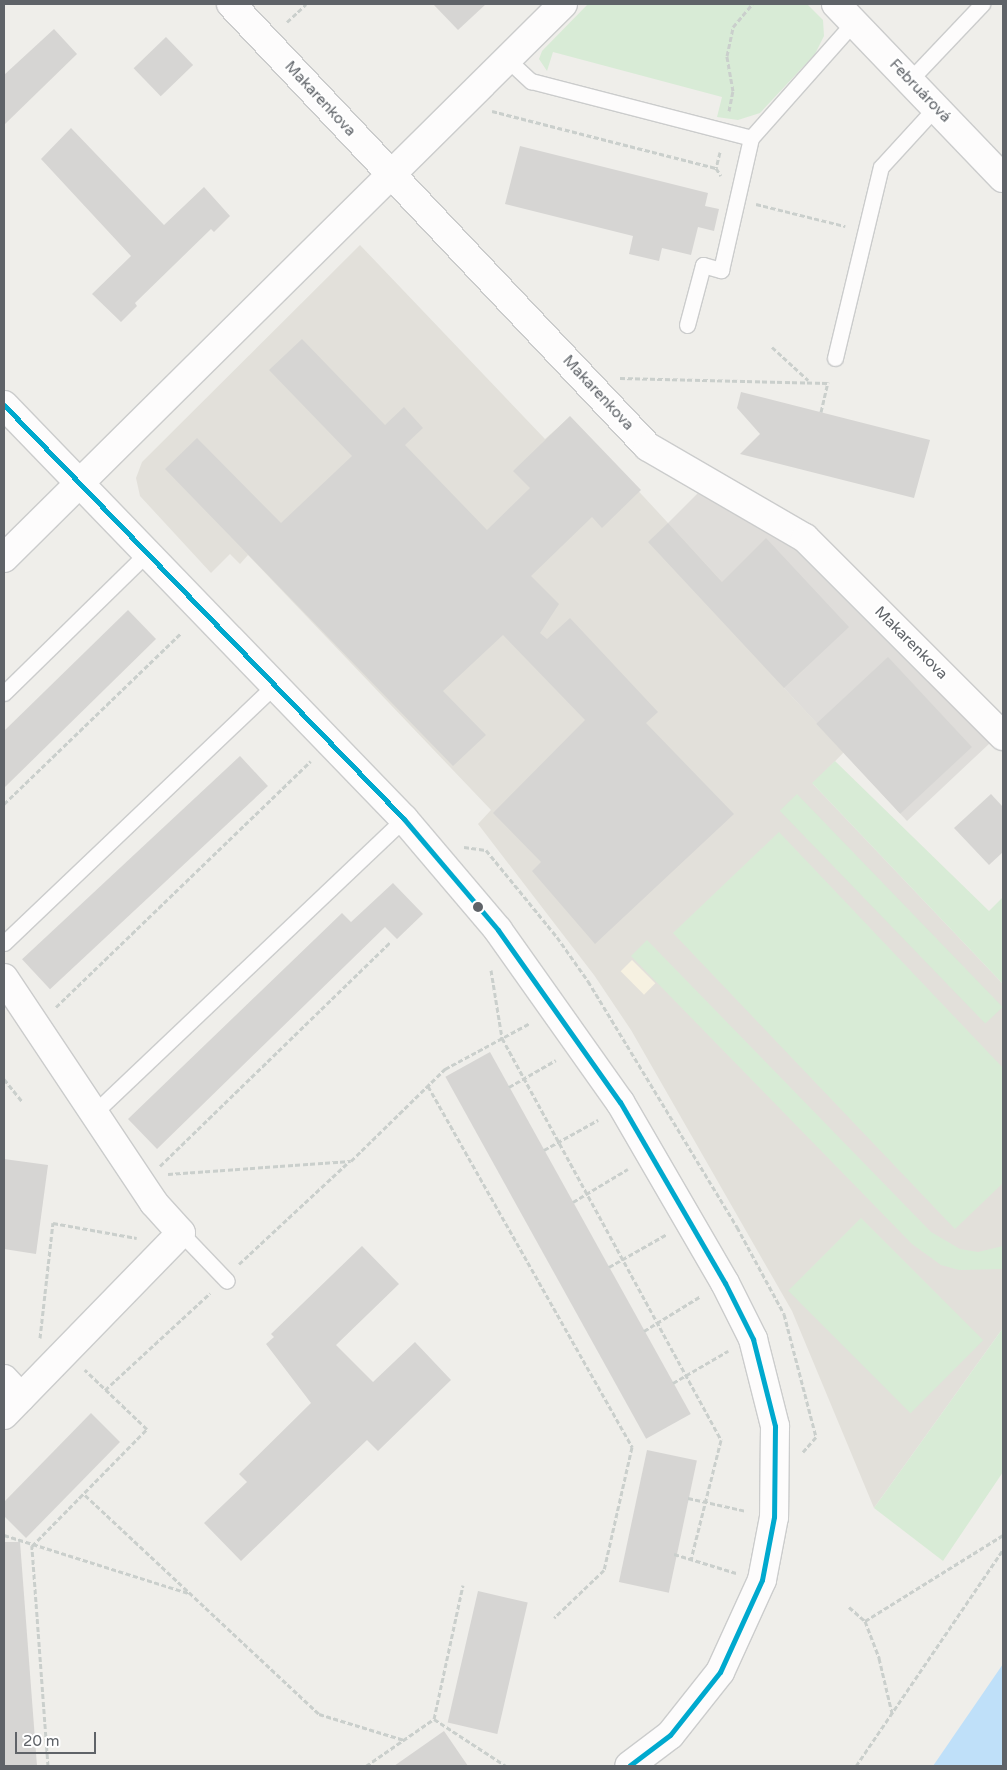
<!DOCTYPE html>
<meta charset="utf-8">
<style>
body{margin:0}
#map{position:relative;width:1007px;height:1770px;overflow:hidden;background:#efeeea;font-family:"Varela Round",sans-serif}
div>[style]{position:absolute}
.industrial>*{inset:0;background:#dfddda}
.education>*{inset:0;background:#e2e0da}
.green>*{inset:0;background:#d8ebd6;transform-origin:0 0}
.sand>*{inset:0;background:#f6f1e1;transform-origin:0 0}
.water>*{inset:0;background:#bfe0f9}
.building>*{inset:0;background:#d6d5d3;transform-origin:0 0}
.path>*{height:3px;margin-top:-1.5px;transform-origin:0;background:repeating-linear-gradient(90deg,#cacfcc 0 5px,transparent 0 7.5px)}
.roads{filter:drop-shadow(1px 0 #cbcccc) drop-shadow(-1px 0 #cbcccc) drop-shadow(0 1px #cbcccc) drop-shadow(0 -1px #cbcccc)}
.lane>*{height:15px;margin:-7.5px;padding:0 7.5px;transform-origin:7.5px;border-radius:7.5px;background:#fdfcfc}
.street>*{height:28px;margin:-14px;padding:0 14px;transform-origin:14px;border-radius:14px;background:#fdfcfc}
.bus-1>*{height:5px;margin:-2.5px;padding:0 2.5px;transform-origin:2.5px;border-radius:2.5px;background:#00a9ce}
.dots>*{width:14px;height:14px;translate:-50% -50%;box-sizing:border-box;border:2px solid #fff;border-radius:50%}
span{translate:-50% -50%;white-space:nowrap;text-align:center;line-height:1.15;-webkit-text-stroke:4px #fff;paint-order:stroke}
.street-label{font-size:15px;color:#5f6368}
.frame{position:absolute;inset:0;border:5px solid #5f6368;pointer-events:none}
.scale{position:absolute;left:15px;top:1732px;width:81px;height:22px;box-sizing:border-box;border:2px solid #5f6368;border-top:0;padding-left:6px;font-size:15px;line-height:18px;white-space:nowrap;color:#5f6368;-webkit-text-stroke:4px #fff;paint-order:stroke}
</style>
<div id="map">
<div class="industrial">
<i style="clip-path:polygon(703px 488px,801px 546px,990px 743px,907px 821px,649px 542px)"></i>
</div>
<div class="education">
<i style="clip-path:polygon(360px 245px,545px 439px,570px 417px,804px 670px,784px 688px,844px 752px,813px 784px,1003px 984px,1003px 1328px,874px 1508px,792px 1311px,631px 1030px,594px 975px,478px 824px,491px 810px,248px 555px,240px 564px,230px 554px,211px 573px,140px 496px,136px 478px,142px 462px)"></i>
</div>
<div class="green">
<i style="clip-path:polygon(588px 4px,807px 4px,823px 20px,824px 36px,815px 54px,760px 113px,738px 120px,717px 117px,722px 97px,553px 52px,547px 71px,539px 59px,542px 51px)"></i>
<i style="clip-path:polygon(835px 761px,989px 911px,1003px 897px,1003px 984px,812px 783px)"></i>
<i style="left:797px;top:794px;width:296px;height:24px;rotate:46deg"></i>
<i style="clip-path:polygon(779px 832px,1003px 1068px,1003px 1183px,955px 1229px,673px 933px)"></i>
<i style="clip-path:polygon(647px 940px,931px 1232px,960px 1249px,978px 1252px,1003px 1246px,1003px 1269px,959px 1270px,941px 1265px,912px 1244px,631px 956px)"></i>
<i style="left:861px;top:1218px;width:173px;height:103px;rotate:45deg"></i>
<i style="clip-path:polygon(1003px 1328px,1003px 1472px,943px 1561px,874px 1508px)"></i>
</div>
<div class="sand">
<i style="left:632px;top:960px;width:33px;height:16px;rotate:45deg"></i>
</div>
<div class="water">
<i style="clip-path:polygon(1003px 1664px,1003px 1766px,933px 1766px)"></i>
</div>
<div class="building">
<i style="clip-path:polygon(433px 4px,486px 4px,458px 30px)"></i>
<i style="clip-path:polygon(54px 29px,77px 54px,4px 125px,4px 75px)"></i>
<i style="left:166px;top:37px;width:39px;height:45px;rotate:46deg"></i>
<i style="clip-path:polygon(71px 128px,164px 225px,204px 187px,230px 216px,214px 232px,211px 229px,135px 303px,137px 306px,121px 322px,92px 294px,131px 256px,41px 159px)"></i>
<i style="clip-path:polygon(520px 146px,708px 193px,705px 206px,719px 209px,714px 231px,698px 227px,691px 255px,662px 248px,659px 261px,629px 254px,633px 236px,505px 204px)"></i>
<i style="clip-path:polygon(302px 339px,385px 425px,404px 407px,423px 428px,405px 445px,487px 530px,530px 488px,513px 471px,570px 416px,641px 490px,602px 528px,592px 517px,531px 576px,559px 604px,540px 633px,547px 639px,570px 618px,658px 712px,646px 723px,734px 814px,595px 944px,532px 871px,541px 862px,493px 813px,585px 720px,503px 635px,443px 691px,486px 735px,453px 766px,165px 469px,197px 438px,281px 523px,352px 456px,269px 370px)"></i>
<i style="clip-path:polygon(741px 392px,930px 440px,914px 498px,740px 454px,760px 434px,737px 408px)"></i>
<i style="clip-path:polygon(668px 523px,722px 582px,766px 538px,849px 627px,784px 688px,648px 542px)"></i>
<i style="clip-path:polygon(128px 610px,156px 639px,4px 788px,4px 731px)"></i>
<i style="left:888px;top:657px;width:123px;height:98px;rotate:47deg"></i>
<i style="left:240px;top:756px;width:41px;height:298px;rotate:47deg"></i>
<i style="clip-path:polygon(991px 794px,1003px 807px,1003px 852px,989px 865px,954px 828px)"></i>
<i style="clip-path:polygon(393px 883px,423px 914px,397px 939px,385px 927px,157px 1149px,128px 1119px,342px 913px,351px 922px)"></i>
<i style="left:490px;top:1052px;width:414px;height:51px;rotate:61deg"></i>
<i style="clip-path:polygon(4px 1159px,48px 1165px,36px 1254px,4px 1249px)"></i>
<i style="clip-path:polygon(362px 1246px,399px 1284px,336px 1345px,373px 1382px,415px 1342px,451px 1380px,378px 1451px,367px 1440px,241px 1561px,204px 1523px,247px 1482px,239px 1474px,311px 1403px,266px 1344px,274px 1337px,271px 1334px)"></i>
<i style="clip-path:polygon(91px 1413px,120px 1442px,26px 1538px,4px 1516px,4px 1502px)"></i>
<i style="left:647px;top:1450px;width:51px;height:135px;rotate:12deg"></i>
<i style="clip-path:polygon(4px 1542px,20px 1542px,37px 1766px,4px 1766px)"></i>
<i style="left:478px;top:1591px;width:51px;height:135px;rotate:13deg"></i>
<i style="clip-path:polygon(444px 1731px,468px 1766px,394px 1766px)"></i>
</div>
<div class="path">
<i style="left:287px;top:22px;width:26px;rotate:-43deg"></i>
<i style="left:492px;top:111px;width:231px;rotate:14.3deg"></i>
<i style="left:729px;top:111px;width:20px;rotate:-79deg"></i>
<i style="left:733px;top:91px;width:36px;rotate:-100deg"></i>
<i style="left:727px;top:56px;width:30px;rotate:-78deg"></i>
<i style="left:733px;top:27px;width:30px;rotate:-50deg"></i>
<i style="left:720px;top:152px;width:16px;rotate:104deg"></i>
<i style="left:716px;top:168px;width:9px;rotate:58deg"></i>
<i style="left:756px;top:204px;width:92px;rotate:13.9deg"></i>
<i style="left:772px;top:347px;width:49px;rotate:42.5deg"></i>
<i style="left:620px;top:378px;width:208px;rotate:1.4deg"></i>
<i style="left:821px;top:412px;width:31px;rotate:-77deg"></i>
<i style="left:4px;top:804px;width:246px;rotate:-44deg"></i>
<i style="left:464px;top:847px;width:22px;rotate:8deg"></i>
<i style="left:486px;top:850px;width:112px;rotate:50.8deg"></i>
<i style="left:557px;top:937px;width:54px;rotate:54.8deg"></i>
<i style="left:588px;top:981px;width:288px;rotate:58.8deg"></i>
<i style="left:737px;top:1227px;width:99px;rotate:61.6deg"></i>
<i style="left:784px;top:1314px;width:127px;rotate:75.4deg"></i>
<i style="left:816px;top:1437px;width:20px;rotate:131deg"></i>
<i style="left:491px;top:970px;width:69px;rotate:80.8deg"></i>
<i style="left:502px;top:1038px;width:458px;rotate:61.4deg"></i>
<i style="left:721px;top:1440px;width:123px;rotate:104.1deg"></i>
<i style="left:56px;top:1007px;width:354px;rotate:-44deg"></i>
<i style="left:4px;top:1079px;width:28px;rotate:51deg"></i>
<i style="left:428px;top:1086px;width:415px;rotate:60.5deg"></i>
<i style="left:632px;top:1447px;width:126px;rotate:102.8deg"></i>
<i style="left:604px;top:1570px;width:69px;rotate:136.2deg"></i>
<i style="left:509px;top:1087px;width:54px;rotate:-29.9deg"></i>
<i style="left:544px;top:1150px;width:62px;rotate:-29.1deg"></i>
<i style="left:160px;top:1166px;width:321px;rotate:-44.2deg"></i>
<i style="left:168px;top:1174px;width:183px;rotate:-4.1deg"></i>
<i style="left:351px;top:1161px;width:132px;rotate:-44.4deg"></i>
<i style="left:445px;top:1069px;width:97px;rotate:-28.4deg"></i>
<i style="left:573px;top:1202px;width:64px;rotate:-31deg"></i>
<i style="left:239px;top:1264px;width:151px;rotate:-42.9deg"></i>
<i style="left:609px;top:1267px;width:67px;rotate:-29.6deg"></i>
<i style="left:644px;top:1331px;width:67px;rotate:-31.6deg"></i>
<i style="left:40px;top:1338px;width:116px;rotate:-83.6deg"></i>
<i style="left:53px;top:1223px;width:85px;rotate:10.1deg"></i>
<i style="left:673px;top:1383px;width:64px;rotate:-30.2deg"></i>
<i style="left:105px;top:1390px;width:143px;rotate:-42.7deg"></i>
<i style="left:85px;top:1495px;width:320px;rotate:43.1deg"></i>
<i style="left:319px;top:1714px;width:89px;rotate:17deg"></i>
<i style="left:688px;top:1498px;width:59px;rotate:12.6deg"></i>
<i style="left:4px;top:1535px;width:196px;rotate:17.5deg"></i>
<i style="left:674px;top:1554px;width:65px;rotate:17deg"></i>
<i style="left:849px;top:1607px;width:21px;rotate:41deg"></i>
<i style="left:865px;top:1621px;width:163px;rotate:-31.9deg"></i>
<i style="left:865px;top:1621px;width:40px;rotate:69deg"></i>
<i style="left:879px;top:1658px;width:57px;rotate:76.7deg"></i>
<i style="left:434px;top:1719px;width:86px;rotate:33.1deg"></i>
<i style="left:48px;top:1766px;width:221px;rotate:-94.2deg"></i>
<i style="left:32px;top:1546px;width:164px;rotate:-45.5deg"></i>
<i style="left:147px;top:1429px;width:86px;rotate:-136.4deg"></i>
<i style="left:366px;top:1766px;width:83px;rotate:-34.7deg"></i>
<i style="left:434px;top:1719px;width:137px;rotate:-77.8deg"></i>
<i style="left:856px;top:1766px;width:261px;rotate:-55.8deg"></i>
</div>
<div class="roads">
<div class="lane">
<i style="left:507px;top:59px;width:33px;rotate:43deg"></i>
<i style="left:531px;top:81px;width:227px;rotate:14.5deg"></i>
<i style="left:751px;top:138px;width:155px;rotate:-48.4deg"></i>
<i style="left:910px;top:80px;width:105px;rotate:-46.5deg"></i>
<i style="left:687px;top:325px;width:62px;rotate:-75.1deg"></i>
<i style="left:703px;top:265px;width:19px;rotate:16deg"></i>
<i style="left:721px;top:270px;width:135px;rotate:-77.2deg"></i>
<i style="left:835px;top:358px;width:196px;rotate:-76.5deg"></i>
<i style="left:881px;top:167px;width:81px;rotate:-47.5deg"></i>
<i style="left:4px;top:693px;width:199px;rotate:-44.4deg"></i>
<i style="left:4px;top:943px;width:373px;rotate:-43.6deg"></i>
<i style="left:95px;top:1112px;width:426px;rotate:-43.5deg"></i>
<i style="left:181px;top:1233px;width:66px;rotate:46.2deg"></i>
</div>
<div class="street">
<i style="left:231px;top:4px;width:608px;rotate:46.73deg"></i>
<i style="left:648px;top:447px;width:181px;rotate:30.1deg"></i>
<i style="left:805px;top:538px;width:280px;rotate:45deg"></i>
<i style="left:836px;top:4px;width:241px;rotate:46.2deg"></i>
<i style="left:4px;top:405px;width:576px;rotate:45.99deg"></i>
<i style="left:404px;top:819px;width:145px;rotate:49.7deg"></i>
<i style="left:498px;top:930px;width:211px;rotate:54.7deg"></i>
<i style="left:620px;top:1102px;width:209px;rotate:59.9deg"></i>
<i style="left:725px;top:1283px;width:63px;rotate:63.4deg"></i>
<i style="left:753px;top:1339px;width:90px;rotate:75.8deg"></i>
<i style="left:775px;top:1426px;width:91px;rotate:90.6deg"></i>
<i style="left:774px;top:1517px;width:64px;rotate:100.8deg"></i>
<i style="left:762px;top:1580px;width:101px;rotate:114.5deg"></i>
<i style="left:720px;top:1672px;width:80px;rotate:128.4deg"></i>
<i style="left:670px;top:1735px;width:51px;rotate:142.9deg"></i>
<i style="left:4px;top:558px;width:787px;rotate:-44.74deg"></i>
<i style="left:4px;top:978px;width:270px;rotate:56.3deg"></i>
<i style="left:154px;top:1203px;width:40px;rotate:48deg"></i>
<i style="left:181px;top:1233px;width:254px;rotate:134.2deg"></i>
<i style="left:4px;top:1379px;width:25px;rotate:47deg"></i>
</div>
</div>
<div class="bus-1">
<i style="left:4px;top:405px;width:576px;rotate:45.99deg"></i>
<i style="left:404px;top:819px;width:145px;rotate:49.7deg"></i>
<i style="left:498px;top:930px;width:211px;rotate:54.7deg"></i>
<i style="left:620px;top:1102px;width:209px;rotate:59.9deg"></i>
<i style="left:725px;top:1283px;width:63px;rotate:63.4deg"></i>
<i style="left:753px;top:1339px;width:90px;rotate:75.8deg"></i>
<i style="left:775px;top:1426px;width:91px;rotate:90.6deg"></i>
<i style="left:774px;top:1517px;width:64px;rotate:100.8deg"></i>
<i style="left:762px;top:1580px;width:101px;rotate:114.5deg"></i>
<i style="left:720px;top:1672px;width:80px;rotate:128.4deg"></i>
<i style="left:670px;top:1735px;width:51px;rotate:142.9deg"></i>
</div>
<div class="dots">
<i style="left:478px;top:907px;background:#5f6368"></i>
</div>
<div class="street-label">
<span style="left:920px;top:91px;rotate:46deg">Februárová</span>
<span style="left:320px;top:99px;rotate:47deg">Makarenkova</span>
<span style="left:598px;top:393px;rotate:47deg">Makarenkova</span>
<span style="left:911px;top:643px;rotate:45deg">Makarenkova</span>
</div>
<div class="frame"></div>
<div class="scale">20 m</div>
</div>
